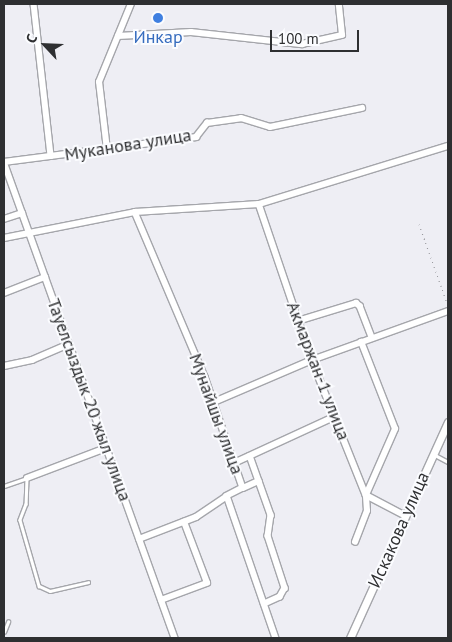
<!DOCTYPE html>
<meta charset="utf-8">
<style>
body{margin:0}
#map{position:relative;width:452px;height:642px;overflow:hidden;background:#eeeef4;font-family:"PT Sans",sans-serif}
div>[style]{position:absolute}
.path>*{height:1px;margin-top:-0.5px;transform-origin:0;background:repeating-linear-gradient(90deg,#95959a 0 1px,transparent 0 5px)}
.roads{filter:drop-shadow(1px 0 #a5a6ab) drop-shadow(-1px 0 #a5a6ab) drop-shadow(0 1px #a5a6ab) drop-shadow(0 -1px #a5a6ab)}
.service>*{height:2.5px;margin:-1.25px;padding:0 1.25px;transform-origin:1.25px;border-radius:1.25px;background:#fff}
.minor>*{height:5.5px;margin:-2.75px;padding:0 2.75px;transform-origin:2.75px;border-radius:2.75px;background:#fff}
.tertiary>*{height:7px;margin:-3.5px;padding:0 3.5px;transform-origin:3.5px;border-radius:3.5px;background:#fff}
.dots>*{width:14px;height:14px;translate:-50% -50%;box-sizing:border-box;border:2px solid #fbfcff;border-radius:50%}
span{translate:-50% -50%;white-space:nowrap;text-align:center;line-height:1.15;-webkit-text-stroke:4px #fbfcff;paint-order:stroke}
.shop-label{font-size:18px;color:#366cbe}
.street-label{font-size:18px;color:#2e2f31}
.frame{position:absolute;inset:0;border:5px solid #2e2f31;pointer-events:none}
.north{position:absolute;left:20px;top:20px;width:50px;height:50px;-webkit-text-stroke:4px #fbfcff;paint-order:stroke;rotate:295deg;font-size:14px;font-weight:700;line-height:20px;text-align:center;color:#2e2f31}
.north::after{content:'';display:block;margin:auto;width:18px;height:22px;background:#2e2f31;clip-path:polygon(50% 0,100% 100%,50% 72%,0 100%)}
.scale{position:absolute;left:270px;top:30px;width:89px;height:22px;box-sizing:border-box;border:2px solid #2e2f31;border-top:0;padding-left:6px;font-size:15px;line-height:18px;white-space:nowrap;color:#2e2f31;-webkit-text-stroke:4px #fbfcff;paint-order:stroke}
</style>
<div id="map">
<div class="path">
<i style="left:419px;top:224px;width:87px;rotate:70.5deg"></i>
</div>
<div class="roads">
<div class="service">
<i style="left:435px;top:455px;width:15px;rotate:28deg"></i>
<i style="left:4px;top:486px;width:24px;rotate:-19deg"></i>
<i style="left:27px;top:478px;width:26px;rotate:92deg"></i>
<i style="left:26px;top:504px;width:17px;rotate:111deg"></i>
<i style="left:20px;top:520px;width:69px;rotate:73.9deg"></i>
<i style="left:39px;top:586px;width:12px;rotate:24deg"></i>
<i style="left:50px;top:591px;width:39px;rotate:-13deg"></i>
<i style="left:4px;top:632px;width:11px;rotate:-68deg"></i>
</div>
<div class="minor">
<i style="left:34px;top:4px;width:153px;rotate:83.6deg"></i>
<i style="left:118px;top:36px;width:73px;rotate:-3.1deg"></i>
<i style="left:191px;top:32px;width:112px;rotate:6.2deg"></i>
<i style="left:302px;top:44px;width:41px;rotate:-12.7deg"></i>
<i style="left:342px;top:35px;width:31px;rotate:-96deg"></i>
<i style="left:107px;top:150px;width:68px;rotate:-96.7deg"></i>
<i style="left:99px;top:82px;width:84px;rotate:-67.7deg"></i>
<i style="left:4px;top:162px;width:506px;rotate:70.24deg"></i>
<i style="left:4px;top:162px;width:194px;rotate:-7.4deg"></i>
<i style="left:196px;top:137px;width:18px;rotate:-52deg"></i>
<i style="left:207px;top:123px;width:34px;rotate:-8deg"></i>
<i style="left:241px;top:118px;width:30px;rotate:17deg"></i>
<i style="left:270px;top:127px;width:94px;rotate:-11.7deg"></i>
<i style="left:259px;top:204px;width:165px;rotate:71.2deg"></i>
<i style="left:312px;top:360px;width:145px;rotate:68.2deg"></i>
<i style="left:366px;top:495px;width:45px;rotate:27.7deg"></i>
<i style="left:135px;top:212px;width:179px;rotate:67deg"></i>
<i style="left:205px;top:377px;width:117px;rotate:71.1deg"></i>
<i style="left:243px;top:488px;width:18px;rotate:153deg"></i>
<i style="left:227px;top:496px;width:150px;rotate:71deg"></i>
<i style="left:4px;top:219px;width:19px;rotate:-18deg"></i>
<i style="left:4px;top:238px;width:134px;rotate:-11.2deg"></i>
<i style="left:135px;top:212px;width:124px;rotate:-3.7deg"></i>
<i style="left:259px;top:204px;width:198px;rotate:-17.1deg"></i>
<i style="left:4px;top:293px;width:44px;rotate:-21.3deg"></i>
<i style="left:298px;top:321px;width:61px;rotate:-17.2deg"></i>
<i style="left:356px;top:303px;width:5px;rotate:37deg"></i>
<i style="left:360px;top:306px;width:34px;rotate:69deg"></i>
<i style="left:4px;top:366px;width:29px;rotate:-12deg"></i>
<i style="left:32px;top:360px;width:40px;rotate:-23.4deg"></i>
<i style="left:214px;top:402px;width:107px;rotate:-23.2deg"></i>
<i style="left:312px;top:360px;width:145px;rotate:-19.8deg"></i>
<i style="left:250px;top:456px;width:63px;rotate:70.4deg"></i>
<i style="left:271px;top:515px;width:21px;rotate:98deg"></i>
<i style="left:268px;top:536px;width:55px;rotate:71.9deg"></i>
<i style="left:285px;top:588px;width:10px;rotate:119deg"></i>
<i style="left:280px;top:597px;width:17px;rotate:156deg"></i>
<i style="left:234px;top:463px;width:110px;rotate:-24.7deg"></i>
<i style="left:27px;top:478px;width:85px;rotate:-20.8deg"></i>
<i style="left:243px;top:488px;width:17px;rotate:-24deg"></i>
<i style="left:139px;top:539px;width:61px;rotate:-21.1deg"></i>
<i style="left:196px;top:517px;width:37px;rotate:-34deg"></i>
<i style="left:355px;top:542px;width:33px;rotate:-69deg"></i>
<i style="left:367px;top:511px;width:16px;rotate:-94deg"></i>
<i style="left:366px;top:495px;width:72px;rotate:-66.3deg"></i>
<i style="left:395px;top:429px;width:93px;rotate:-111.3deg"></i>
<i style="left:161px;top:600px;width:49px;rotate:-20.3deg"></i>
<i style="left:207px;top:583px;width:65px;rotate:-110.7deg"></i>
</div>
<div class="tertiary">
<i style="left:350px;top:638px;width:237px;rotate:-65.6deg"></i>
</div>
</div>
<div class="dots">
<i style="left:158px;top:18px;background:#3f7fe0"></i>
</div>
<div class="shop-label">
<span style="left:158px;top:37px">Инкар</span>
</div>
<div class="street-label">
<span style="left:128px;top:145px;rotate:-9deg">Муканова улица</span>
<span style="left:318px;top:371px;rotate:69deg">Акмаржан-1 улица</span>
<span style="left:89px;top:400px;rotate:70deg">Тауелсыздык 20 жыл улица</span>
<span style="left:216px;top:414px;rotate:70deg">Мунайшы улица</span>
<span style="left:399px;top:530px;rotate:-66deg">Искакова улица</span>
</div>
<div class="frame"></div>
<div class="north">С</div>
<div class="scale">100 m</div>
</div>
